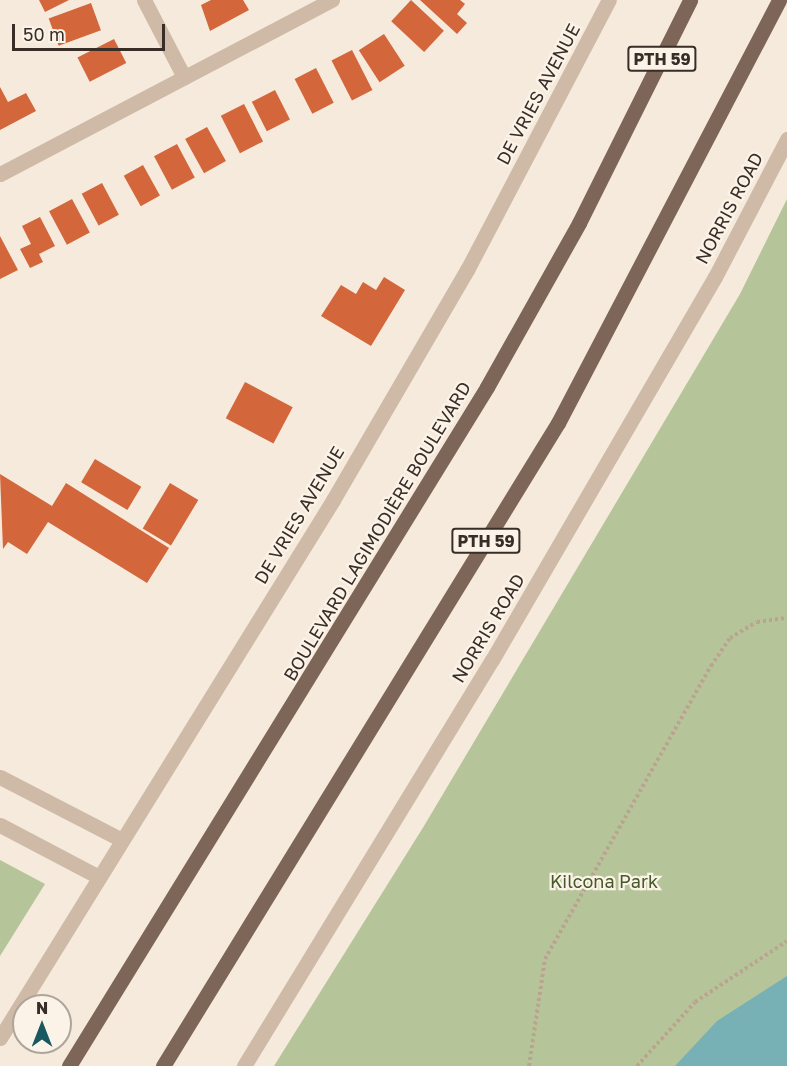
<!DOCTYPE html>
<meta charset="utf-8">
<style>
body{margin:0}
#map{position:relative;width:787px;height:1066px;overflow:hidden;background:#f5eadb;font-family:"Golos Text",sans-serif}
div>[style]{position:absolute}
.green>*{inset:0;background:#b5c599}
.water>*{inset:0;background:#77b0b5}
.building>*{inset:0;background:#d3663b;transform-origin:0 0}
.path>*{height:4px;margin-top:-2px;transform-origin:0;background:repeating-linear-gradient(90deg,#baa490 0 3px,transparent 0 6px)}
.minor>*{height:15px;margin:-7.5px;padding:0 7.5px;transform-origin:7.5px;border-radius:7.5px;background:#cebaa6}
.major>*{height:15px;margin:-7.5px;padding:0 7.5px;transform-origin:7.5px;border-radius:7.5px;background:#7d6557}
span{translate:-50% -50%;white-space:nowrap;text-align:center;line-height:1.15;-webkit-text-stroke:4.5px #fcf3e8;paint-order:stroke}
.shield-label span{padding:2px 4px;background:#fcf3e8;border:2px solid;border-radius:4px;-webkit-text-stroke-width:0}
.shield-label{font-size:16px;color:#392e27;font-weight:700}
.street-label{font-size:18px;color:#392e27}
.park-label{font-size:18px;color:#465a28}
.north{position:absolute;left:12px;top:994px;width:60px;height:60px;box-sizing:border-box;background:#fcf3e8;border:2px solid #aea49b;border-radius:50%;rotate:0deg;font-size:16px;font-weight:700;line-height:24px;text-align:center;color:#392e27}
.north::after{content:'';display:block;margin:auto;width:21px;height:27px;background:#185860;clip-path:polygon(50% 0,100% 100%,50% 72%,0 100%)}
.scale{position:absolute;left:12px;top:24px;width:153px;height:27px;box-sizing:border-box;border:3px solid #392e27;border-top:0;padding-left:8px;font-size:18px;line-height:21px;white-space:nowrap;color:#392e27;-webkit-text-stroke:4px #fcf3e8;paint-order:stroke}
</style>
<div id="map">
<div class="green">
<i style="clip-path:polygon(787px 199px,787px 1066px,274px 1066px,424px 826px,740px 294px)"></i>
<i style="clip-path:polygon(0 860px,45px 884px,0 956px)"></i>
</div>
<div class="water">
<i style="clip-path:polygon(787px 976px,787px 1066px,675px 1066px,717px 1021px)"></i>
</div>
<div class="building">
<i style="clip-path:polygon(39px 0,69px 0,45px 12px)"></i>
<i style="clip-path:polygon(211px 0,243px 0,249px 10px,210px 31px,201px 5px)"></i>
<i style="left:411px;top:0;width:45px;height:29px;rotate:43deg"></i>
<i style="clip-path:polygon(420px 0,460px 0,465px 4px,457px 14px,467px 23px,457px 34px)"></i>
<i style="left:91px;top:3px;width:29px;height:45px;rotate:70deg"></i>
<i style="left:384px;top:34px;width:38px;height:30px;rotate:57deg"></i>
<i style="left:114px;top:39px;width:27px;height:41px;rotate:63deg"></i>
<i style="left:352px;top:50px;width:45px;height:23px;rotate:63deg"></i>
<i style="left:316px;top:68px;width:39px;height:24px;rotate:63deg"></i>
<i style="clip-path:polygon(0 87px,8px 102px,26px 93px,36px 111px,0 130px)"></i>
<i style="left:275px;top:90px;width:33px;height:26px;rotate:63deg"></i>
<i style="left:244px;top:104px;width:42px;height:26px;rotate:63deg"></i>
<i style="left:207px;top:127px;width:39px;height:25px;rotate:61deg"></i>
<i style="left:177px;top:144px;width:38px;height:26px;rotate:62deg"></i>
<i style="left:143px;top:165px;width:35px;height:22px;rotate:61deg"></i>
<i style="left:102px;top:183px;width:36px;height:23px;rotate:62deg"></i>
<i style="left:72px;top:199px;width:38px;height:26px;rotate:62deg"></i>
<i style="clip-path:polygon(40px 217px,55px 246px,39px 254px,43px 262px,30px 268px,20px 249px,31px 244px,22px 226px)"></i>
<i style="clip-path:polygon(0 236px,18px 270px,0 279px)"></i>
<i style="clip-path:polygon(384px 277px,405px 290px,371px 346px,321px 316px,341px 285px,356px 294px,363px 282px,376px 290px)"></i>
<i style="left:245px;top:382px;width:54px;height:41px;rotate:28deg"></i>
<i style="left:95px;top:459px;width:54px;height:27px;rotate:31deg"></i>
<i style="clip-path:polygon(0 474px,52px 506px,66px 483px,169px 548px,147px 583px,48px 522px,27px 554px,8px 542px,3px 549px)"></i>
<i style="left:170px;top:483px;width:33px;height:53px;rotate:31deg"></i>
</div>
<div class="path">
<i style="left:529px;top:1066px;width:108px;rotate:-81.5deg"></i>
<i style="left:545px;top:959px;width:337px;rotate:-60.5deg"></i>
<i style="left:711px;top:666px;width:34px;rotate:-56deg"></i>
<i style="left:730px;top:638px;width:31px;rotate:-31deg"></i>
<i style="left:757px;top:622px;width:30px;rotate:-8deg"></i>
<i style="left:637px;top:1066px;width:86px;rotate:-47.8deg"></i>
<i style="left:695px;top:1002px;width:110px;rotate:-33.5deg"></i>
</div>
<div class="minor">
<i style="left:144px;top:0;width:87px;rotate:62.5deg"></i>
<i style="left:0;top:174px;width:375px;rotate:-27.7deg"></i>
<i style="left:0;top:777px;width:137px;rotate:27.3deg"></i>
<i style="left:0;top:825px;width:112px;rotate:27.7deg"></i>
<i style="left:0;top:1038px;width:633px;rotate:-58.24deg"></i>
<i style="left:333px;top:500px;width:266px;rotate:-59.8deg"></i>
<i style="left:467px;top:270px;width:305px;rotate:-62.3deg"></i>
<i style="left:244px;top:1066px;width:476px;rotate:-58.6deg"></i>
<i style="left:492px;top:660px;width:443px;rotate:-59.8deg"></i>
<i style="left:715px;top:277px;width:156px;rotate:-62.4deg"></i>
</div>
<div class="major">
<i style="left:69px;top:1066px;width:797px;rotate:-58.38deg"></i>
<i style="left:487px;top:387px;width:188px;rotate:-60.7deg"></i>
<i style="left:579px;top:223px;width:249px;rotate:-63.5deg"></i>
<i style="left:163px;top:1066px;width:755px;rotate:-58.44deg"></i>
<i style="left:558px;top:423px;width:477px;rotate:-62.4deg"></i>
</div>
<div class="shield-label">
<span style="left:662px;top:59px">PTH 59</span>
<span style="left:486px;top:541px">PTH 59</span>
</div>
<div class="street-label">
<span style="left:538px;top:94px;rotate:-62deg">DE VRIES AVENUE</span>
<span style="left:729px;top:208px;rotate:-62deg">NORRIS ROAD</span>
<span style="left:299px;top:515px;rotate:-59deg">DE VRIES AVENUE</span>
<span style="left:377px;top:531px;rotate:-59deg">BOULEVARD LAGIMODIÈRE BOULEVARD</span>
<span style="left:488px;top:628px;rotate:-59deg">NORRIS ROAD</span>
</div>
<div class="park-label">
<span style="left:604px;top:881px">Kilcona Park</span>
</div>
<div class="north">N</div>
<div class="scale">50 m</div>
</div>
